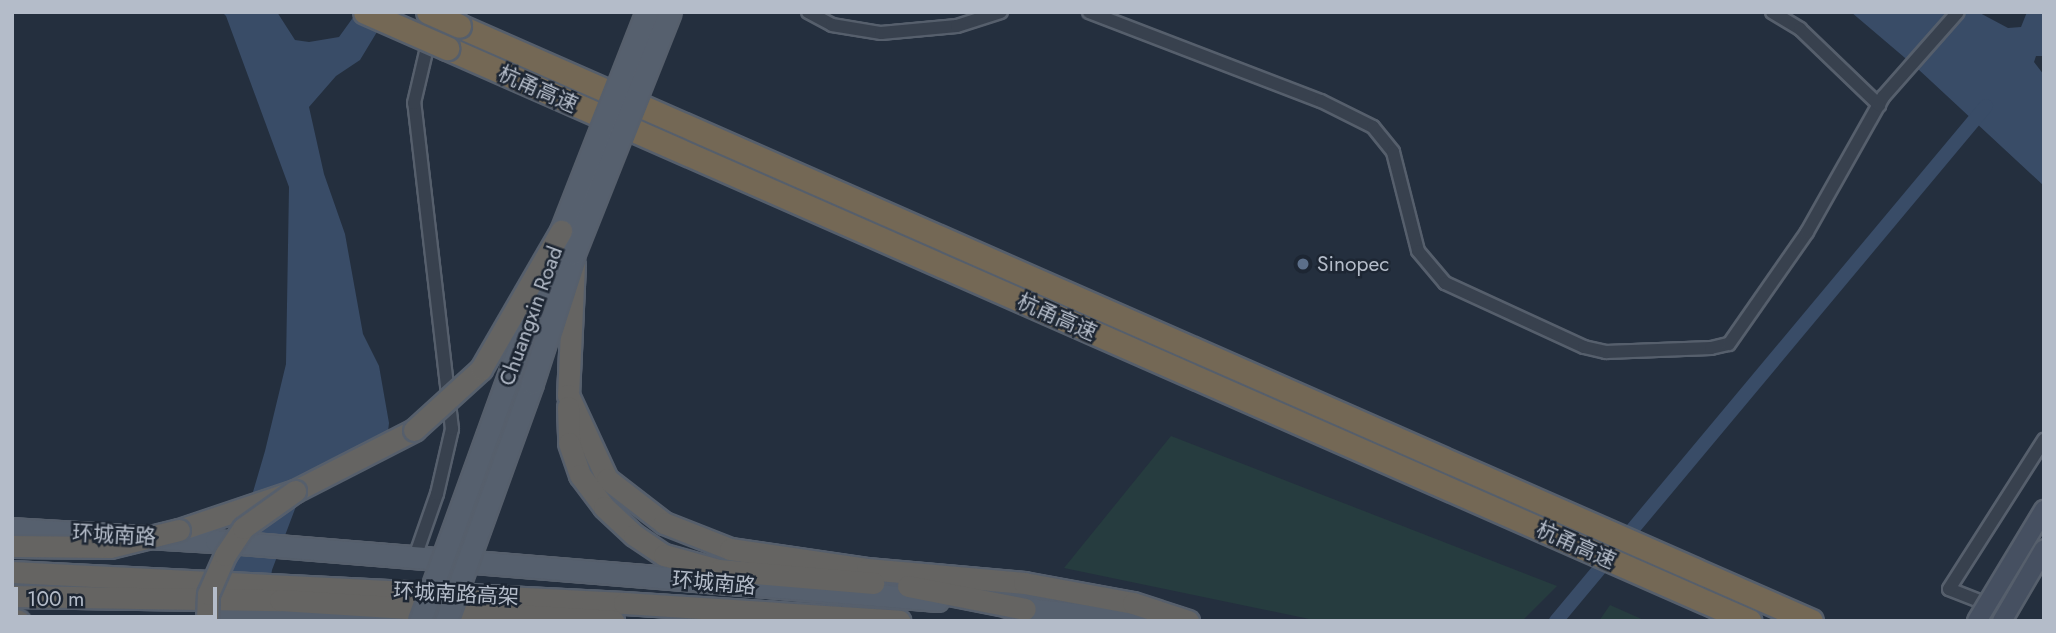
<!DOCTYPE html>
<meta charset="utf-8">
<style>
body{margin:0}
#map{position:relative;width:2056px;height:633px;overflow:hidden;background:#242f3e;font-family:Jost,"Noto Sans SC",sans-serif}
div>[style]{position:absolute}
.green>*{inset:0;background:#263c3f}
.water>*{inset:0;background:#394c67}
.canal>*{height:14px;margin:-7px;padding:0 7px;transform-origin:7px;border-radius:7px;background:#394c67}
.roads{filter:drop-shadow(2px 0 #565f6c) drop-shadow(-2px 0 #565f6c) drop-shadow(0 2px #565f6c) drop-shadow(0 -2px #565f6c)}
.minor>*{height:12px;margin:-6px;padding:0 6px;transform-origin:6px;border-radius:6px;background:#38414e}
.primary>*{height:21px;margin:-10.5px;padding:0 10.5px;transform-origin:10.5px;border-radius:10.5px;background:#56606e}
.trunk>*{height:21px;margin:-10.5px;padding:0 10.5px;transform-origin:10.5px;border-radius:10.5px;background:#656462}
.motorway>*{height:23px;margin:-11.5px;padding:0 11.5px;transform-origin:11.5px;border-radius:11.5px;background:#746855}
.bridges{filter:drop-shadow(2px 0 #565f6c) drop-shadow(-2px 0 #565f6c) drop-shadow(0 2px #565f6c) drop-shadow(0 -2px #565f6c)}
.secondary-bridge>*{height:18px;margin:-9px;padding:0 9px;transform-origin:9px;border-radius:9px;background:#465061}
.primary-bridge>*{height:21px;margin:-10.5px;padding:0 10.5px;transform-origin:10.5px;border-radius:10.5px;background:#56606e}
.trunk-bridge>*{height:21px;margin:-10.5px;padding:0 10.5px;transform-origin:10.5px;border-radius:10.5px;background:#656462}
.motorway-bridge>*{height:23px;margin:-11.5px;padding:0 11.5px;transform-origin:11.5px;border-radius:11.5px;background:#746855}
.dots>*{width:19px;height:19px;translate:-50% -50%;box-sizing:border-box;border:4px solid #1d2633;border-radius:50%}
span{translate:-50% -50%;white-space:nowrap;text-align:center;line-height:1.15;-webkit-text-stroke:5px #1d2633;paint-order:stroke}
.street-label{font-size:21px;color:#b4bcc9}
.poi-label{font-size:21px;color:#b4bcc9}
.left{translate:0 -50%;text-align:left}
.frame{position:absolute;inset:0;border:14px solid #b4bcc9;pointer-events:none}
.scale{position:absolute;left:14px;top:587px;width:203px;height:32px;box-sizing:border-box;border:4px solid #b4bcc9;border-top:0;padding-left:9px;font-size:21px;line-height:24px;white-space:nowrap;color:#b4bcc9;-webkit-text-stroke:5px #1d2633;paint-order:stroke}
</style>
<div id="map">
<div class="green">
<i style="clip-path:polygon(1171px 436px,1557px 586px,1522px 621px,1319px 621px,1064px 568px)"></i>
<i style="clip-path:polygon(1610px 605px,1646px 621px,1599px 621px)"></i>
</div>
<div class="water">
<i style="clip-path:polygon(222px 12px,277px 12px,295px 40px,309px 42px,339px 37px,357px 12px,389px 12px,360px 60px,336px 76px,309px 107px,324px 174px,345px 234px,363px 334px,379px 366px,389px 423px,387px 440px,298px 501px,272px 570px,264px 621px,219px 621px,223px 594px,265px 451px,286px 364px,289px 187px,226px 16px)"></i>
<i style="clip-path:polygon(1851px 12px,1978px 12px,2008px 28px,2021px 27px,2027px 12px,2044px 12px,2044px 56px,2036px 56px,2034px 62px,2044px 75px,2044px 186px,1918px 69px)"></i>
</div>
<div class="canal">
<i style="left:1556px;top:621px;width:671px;rotate:-50.14deg"></i>
</div>
<div class="roads">
<div class="minor">
<i style="left:808px;top:12px;width:27px;rotate:28deg"></i>
<i style="left:832px;top:25px;width:50px;rotate:9.3deg"></i>
<i style="left:881px;top:33px;width:76px;rotate:-5.3deg"></i>
<i style="left:957px;top:26px;width:46px;rotate:-17.7deg"></i>
<i style="left:1089px;top:12px;width:248px;rotate:21deg"></i>
<i style="left:1321px;top:101px;width:58px;rotate:26.6deg"></i>
<i style="left:1373px;top:127px;width:32px;rotate:51deg"></i>
<i style="left:1393px;top:152px;width:102px;rotate:75.8deg"></i>
<i style="left:1418px;top:251px;width:42px;rotate:49.8deg"></i>
<i style="left:1445px;top:283px;width:153px;rotate:24.7deg"></i>
<i style="left:1584px;top:347px;width:23px;rotate:13deg"></i>
<i style="left:1606px;top:352px;width:105px;rotate:-2.2deg"></i>
<i style="left:1711px;top:348px;width:18px;rotate:-13deg"></i>
<i style="left:1729px;top:344px;width:136px;rotate:-55.1deg"></i>
<i style="left:1807px;top:232px;width:155px;rotate:-60.6deg"></i>
<i style="left:1883px;top:97px;width:113px;rotate:-48.6deg"></i>
<i style="left:1772px;top:12px;width:33px;rotate:31deg"></i>
<i style="left:1800px;top:29px;width:110px;rotate:43.9deg"></i>
<i style="left:415px;top:557px;width:67px;rotate:-70.8deg"></i>
<i style="left:437px;top:494px;width:67px;rotate:-77deg"></i>
<i style="left:452px;top:429px;width:328px;rotate:-96.6deg"></i>
<i style="left:414px;top:103px;width:83px;rotate:-76.8deg"></i>
<i style="left:433px;top:22px;width:11px;rotate:-52deg"></i>
<i style="left:2010px;top:603px;width:9px;rotate:122deg"></i>
<i style="left:2005px;top:611px;width:60px;rotate:-158.6deg"></i>
<i style="left:1949px;top:589px;width:177px;rotate:-57.5deg"></i>
</div>
<div class="primary">
<i style="left:12px;top:529px;width:204px;rotate:3.4deg"></i>
<i style="left:216px;top:541px;width:724px;rotate:4.67deg"></i>
<i style="left:1009px;top:607px;width:130px;rotate:6.2deg"></i>
<i style="left:209px;top:609px;width:211px;rotate:3.3deg"></i>
</div>
<div class="trunk">
<i style="left:574px;top:264px;width:131px;rotate:92.6deg"></i>
<i style="left:568px;top:395px;width:93px;rotate:65.1deg"></i>
<i style="left:607px;top:479px;width:72px;rotate:37.7deg"></i>
<i style="left:664px;top:523px;width:71px;rotate:21.5deg"></i>
<i style="left:730px;top:549px;width:138px;rotate:8.3deg"></i>
<i style="left:867px;top:569px;width:158px;rotate:5.1deg"></i>
<i style="left:1024px;top:583px;width:111px;rotate:10.4deg"></i>
<i style="left:1133px;top:603px;width:58px;rotate:18.1deg"></i>
<i style="left:568px;top:407px;width:36px;rotate:88deg"></i>
<i style="left:569px;top:443px;width:34px;rotate:71deg"></i>
<i style="left:580px;top:475px;width:40px;rotate:53deg"></i>
<i style="left:604px;top:507px;width:41px;rotate:43deg"></i>
<i style="left:634px;top:535px;width:36px;rotate:34deg"></i>
<i style="left:664px;top:555px;width:57px;rotate:15.3deg"></i>
<i style="left:719px;top:570px;width:155px;rotate:4.8deg"></i>
<i style="left:179px;top:530px;width:122px;rotate:-18.6deg"></i>
<i style="left:295px;top:491px;width:134px;rotate:-27.1deg"></i>
<i style="left:12px;top:572px;width:613px;rotate:2.9deg"></i>
<i style="left:624px;top:603px;width:276px;rotate:3.7deg"></i>
<i style="left:908px;top:586px;width:119px;rotate:11.1deg"></i>
<i style="left:12px;top:596px;width:268px;rotate:0.9deg"></i>
<i style="left:280px;top:600px;width:334px;rotate:3.6deg"></i>
<i style="left:12px;top:619px;width:7px;rotate:16deg"></i>
</div>
<div class="motorway">
<i style="left:459px;top:26px;width:1477px;rotate:23.75deg"></i>
<i style="left:447px;top:48px;width:1423px;rotate:23.75deg"></i>
</div>
</div>
<div class="bridges">
<div class="secondary-bridge">
<i style="left:1977px;top:621px;width:130px;rotate:-58.9deg"></i>
<i style="left:2002px;top:621px;width:83px;rotate:-59.7deg"></i>
</div>
<div class="primary-bridge">
<i style="left:420px;top:621px;width:415px;rotate:-70.1deg"></i>
<i style="left:561px;top:231px;width:235px;rotate:-68.6deg"></i>
<i style="left:446px;top:621px;width:253px;rotate:-70.1deg"></i>
<i style="left:532px;top:383px;width:137px;rotate:-72.1deg"></i>
<i style="left:574px;top:253px;width:259px;rotate:-68.3deg"></i>
</div>
<div class="trunk-bridge">
<i style="left:414px;top:430px;width:91px;rotate:-42.3deg"></i>
<i style="left:481px;top:369px;width:160px;rotate:-59.9deg"></i>
<i style="left:12px;top:546px;width:98px;rotate:0.6deg"></i>
<i style="left:110px;top:547px;width:71px;rotate:-13.8deg"></i>
<i style="left:207px;top:621px;width:27px;rotate:-88deg"></i>
<i style="left:208px;top:594px;width:43px;rotate:-66.4deg"></i>
<i style="left:225px;top:555px;width:32px;rotate:-56deg"></i>
<i style="left:243px;top:528px;width:64px;rotate:-35.4deg"></i>
</div>
<div class="motorway-bridge">
<i style="left:365px;top:12px;width:90px;rotate:23.7deg"></i>
<i style="left:428px;top:12px;width:34px;rotate:24deg"></i>
</div>
</div>
<div class="dots">
<i style="left:1303px;top:264px;background:#5c6f8a"></i>
</div>
<div class="street-label">
<span style="left:538px;top:89px;rotate:24deg">杭甬高速</span>
<span style="left:531px;top:316px;rotate:-70deg">Chuangxin Road</span>
<span style="left:1057px;top:317px;rotate:24deg">杭甬高速</span>
<span style="left:114px;top:535px;rotate:3deg">环城南路</span>
<span style="left:1576px;top:545px;rotate:24deg">杭甬高速</span>
<span style="left:714px;top:583px;rotate:5deg">环城南路</span>
<span style="left:456px;top:594px;rotate:3deg">环城南路高架</span>
</div>
<div class="poi-label">
<span class="left" style="left:1317px;top:264px">Sinopec</span>
</div>
<div class="frame"></div>
<div class="scale">100 m</div>
</div>
